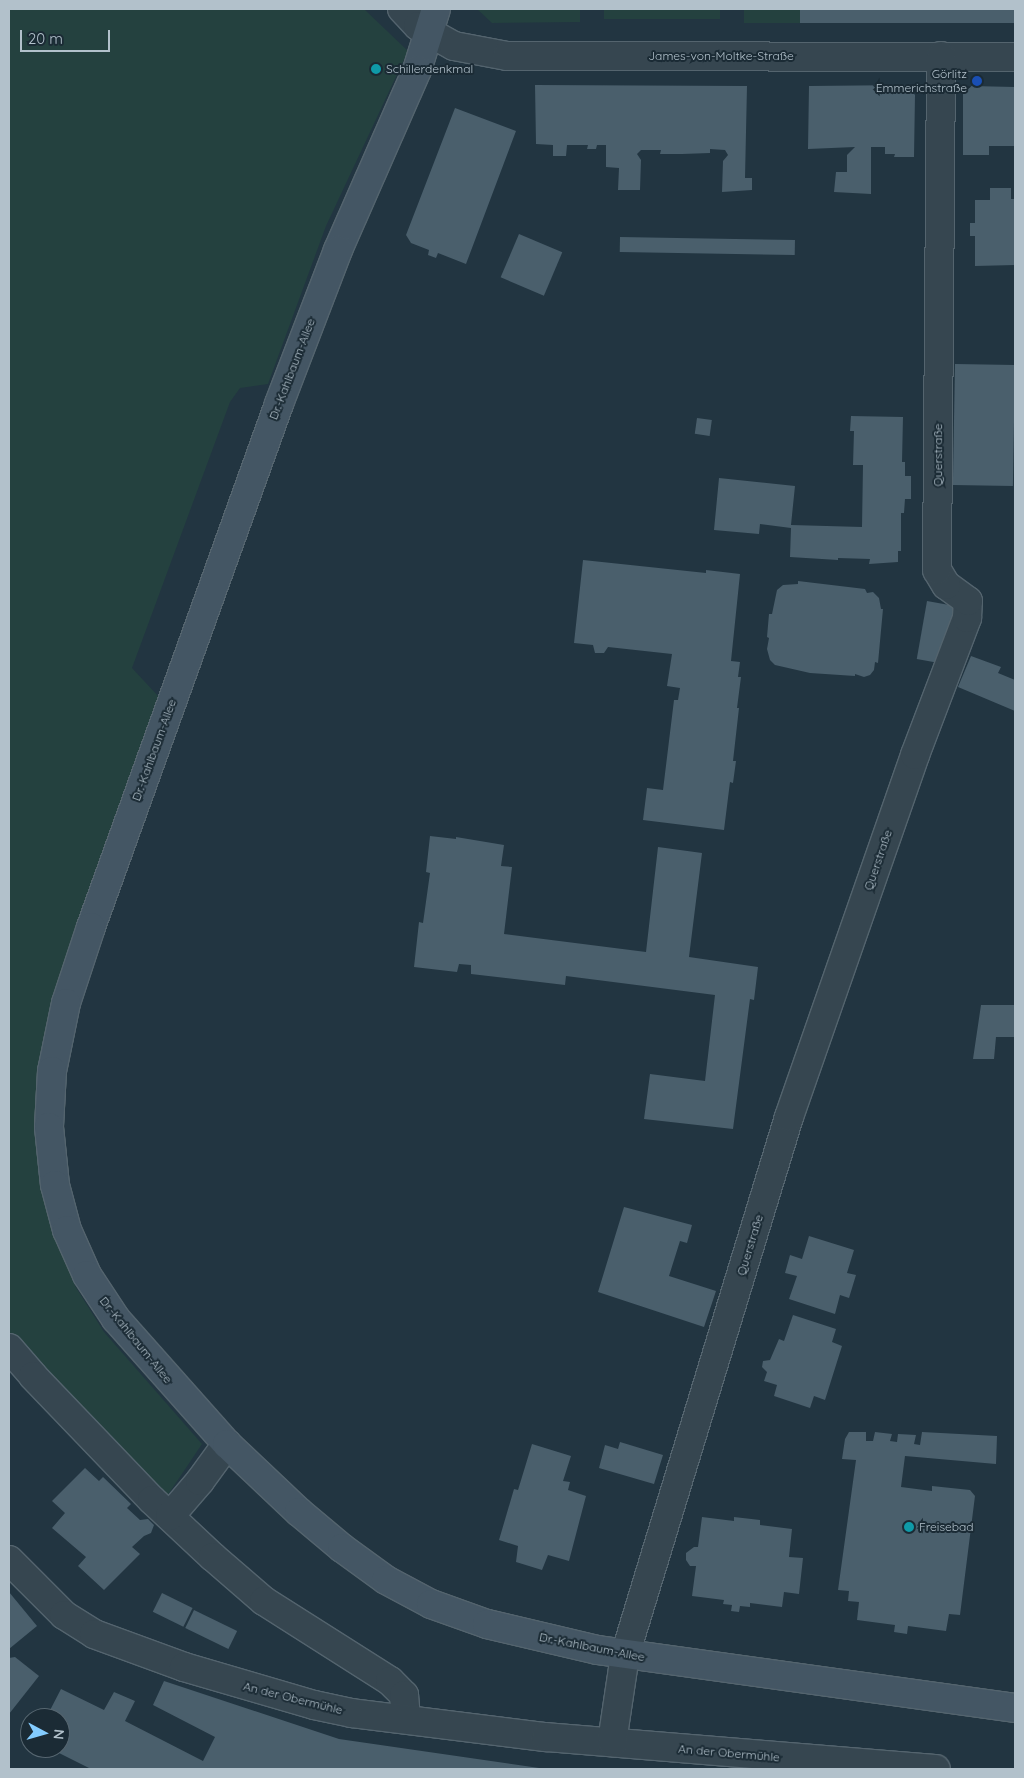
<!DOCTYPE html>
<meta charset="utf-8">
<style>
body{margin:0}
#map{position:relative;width:1024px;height:1778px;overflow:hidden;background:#223541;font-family:Quicksand,sans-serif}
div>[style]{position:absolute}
.green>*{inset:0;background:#24413f;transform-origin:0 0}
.building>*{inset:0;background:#4a5f6c;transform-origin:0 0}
.roads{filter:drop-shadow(1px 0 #54646e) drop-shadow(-1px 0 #54646e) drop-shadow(0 1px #54646e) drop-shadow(0 -1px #54646e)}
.minor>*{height:28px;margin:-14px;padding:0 14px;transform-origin:14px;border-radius:14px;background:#364650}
.secondary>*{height:28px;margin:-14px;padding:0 14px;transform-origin:14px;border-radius:14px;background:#445664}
.dots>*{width:14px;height:14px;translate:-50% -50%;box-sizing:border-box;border:2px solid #1b2b35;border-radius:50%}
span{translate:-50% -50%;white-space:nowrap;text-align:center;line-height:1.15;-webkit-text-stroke:4px #1b2b35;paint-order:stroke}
.street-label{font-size:12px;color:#b2c1cb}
.poi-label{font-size:12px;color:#b2c1cb}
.left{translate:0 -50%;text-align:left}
.right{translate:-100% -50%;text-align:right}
.frame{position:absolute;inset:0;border:10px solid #b2c1cb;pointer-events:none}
.north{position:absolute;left:20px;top:1708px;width:50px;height:50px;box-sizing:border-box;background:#1b2b35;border:1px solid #576771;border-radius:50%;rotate:96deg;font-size:14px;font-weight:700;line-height:20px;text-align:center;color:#b2c1cb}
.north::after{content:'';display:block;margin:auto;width:18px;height:22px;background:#83ccff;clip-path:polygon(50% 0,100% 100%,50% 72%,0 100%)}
.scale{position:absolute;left:20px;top:30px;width:90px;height:22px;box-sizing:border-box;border:2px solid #b2c1cb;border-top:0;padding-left:6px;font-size:15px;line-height:18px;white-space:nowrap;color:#b2c1cb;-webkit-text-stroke:4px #1b2b35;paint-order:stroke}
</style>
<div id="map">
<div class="green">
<i style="clip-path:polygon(9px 9px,364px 9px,408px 51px,326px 226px,268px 384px,240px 388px,230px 402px,132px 668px,159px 697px,51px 1002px,41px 1055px,35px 1110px,39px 1169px,51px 1220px,75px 1286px,104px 1332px,202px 1444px,163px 1502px,9px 1333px)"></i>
<i style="clip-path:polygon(477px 9px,580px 9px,580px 22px,492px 23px)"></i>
<i style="left:604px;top:9px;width:116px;height:10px"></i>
<i style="left:744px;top:9px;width:56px;height:14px"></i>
</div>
<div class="building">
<i style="left:800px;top:9px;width:215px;height:14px"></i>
<i style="clip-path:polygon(535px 85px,747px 86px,745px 178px,752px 178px,752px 190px,722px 192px,723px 161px,728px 155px,725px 150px,710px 149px,710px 153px,682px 154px,660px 154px,661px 150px,641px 150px,637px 154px,641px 160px,640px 190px,618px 190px,619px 168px,606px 167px,606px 145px,597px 145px,596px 149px,587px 149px,588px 145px,567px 145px,566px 156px,553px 156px,553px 145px,536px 144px)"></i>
<i style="clip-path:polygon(907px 85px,915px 95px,914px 157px,894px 157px,895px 154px,885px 154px,885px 147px,871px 147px,871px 194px,834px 192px,836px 172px,847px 172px,847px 155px,855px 147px,808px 149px,809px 86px)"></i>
<i style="clip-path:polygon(971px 86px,1015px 87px,1014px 146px,989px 146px,989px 155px,963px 155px,963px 94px)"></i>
<i style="clip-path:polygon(455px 108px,516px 131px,466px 264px,438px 253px,436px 258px,428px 255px,429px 250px,411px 243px,406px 235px)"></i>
<i style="clip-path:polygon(990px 188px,1011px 188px,1011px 199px,1015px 199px,1015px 265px,975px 266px,975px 236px,970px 236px,970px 223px,975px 223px,975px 200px,990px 200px)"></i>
<i style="left:519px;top:234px;width:47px;height:47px;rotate:23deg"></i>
<i style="left:620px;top:237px;width:175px;height:15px;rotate:1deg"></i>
<i style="left:955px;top:364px;width:60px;height:121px;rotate:1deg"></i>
<i style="clip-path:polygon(851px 416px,903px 417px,902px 462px,905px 462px,905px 476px,911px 476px,911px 499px,905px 499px,904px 513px,901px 513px,901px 551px,898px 551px,898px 562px,869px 564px,870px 559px,838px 558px,838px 560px,790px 557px,791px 528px,760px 524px,759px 534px,714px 530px,719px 478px,795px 486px,791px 525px,862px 527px,863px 465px,853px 465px,854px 431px,850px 431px)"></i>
<i style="left:697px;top:418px;width:15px;height:16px;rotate:8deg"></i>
<i style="clip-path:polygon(583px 560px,706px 573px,706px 570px,740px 574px,731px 661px,740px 662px,738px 677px,741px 677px,737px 708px,739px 708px,733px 761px,736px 761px,733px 783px,730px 782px,724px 830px,643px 820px,647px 788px,663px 790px,674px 700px,678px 700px,680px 688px,667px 686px,672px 654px,608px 647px,604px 653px,595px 653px,593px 645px,574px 643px)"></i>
<i style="clip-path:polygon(798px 581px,865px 589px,867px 593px,873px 592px,879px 598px,881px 609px,883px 609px,878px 663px,875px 662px,874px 670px,870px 675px,864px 677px,855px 674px,855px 676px,810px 673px,775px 665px,770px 660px,767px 649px,769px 638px,767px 637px,769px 614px,772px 614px,777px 590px,783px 585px,798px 584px)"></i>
<i style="left:927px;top:601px;width:34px;height:59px;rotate:10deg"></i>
<i style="clip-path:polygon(971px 656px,1001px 667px,998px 673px,1015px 680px,1015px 711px,958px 687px)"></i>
<i style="clip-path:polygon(430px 836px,456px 839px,456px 837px,504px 845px,501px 866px,512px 867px,504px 934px,646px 952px,658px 847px,702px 853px,689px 957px,758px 967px,754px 1000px,750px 999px,733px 1129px,644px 1119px,650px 1074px,705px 1081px,715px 995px,566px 976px,565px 985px,471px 974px,471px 965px,459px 964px,457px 972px,414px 967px,419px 922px,423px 923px,430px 873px,426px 872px)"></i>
<i style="clip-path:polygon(981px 1005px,1015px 1005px,1015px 1037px,996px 1037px,994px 1059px,973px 1059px)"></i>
<i style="clip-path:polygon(624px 1207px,692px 1225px,687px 1243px,680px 1241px,669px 1276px,716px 1291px,704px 1327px,598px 1292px)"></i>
<i style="clip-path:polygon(809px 1236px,854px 1250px,847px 1273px,856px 1275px,849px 1298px,840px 1295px,835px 1314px,789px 1299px,797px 1276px,785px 1273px,790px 1255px,802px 1259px)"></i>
<i style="clip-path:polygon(793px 1315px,836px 1329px,832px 1342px,842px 1346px,825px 1400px,814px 1396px,810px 1408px,774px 1396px,777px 1385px,764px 1381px,767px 1372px,762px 1367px,763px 1361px,770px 1360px,779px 1339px,784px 1341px)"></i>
<i style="clip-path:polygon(849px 1432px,866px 1432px,866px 1441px,873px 1441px,875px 1432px,892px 1434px,890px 1441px,897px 1442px,898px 1434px,916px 1435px,914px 1444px,920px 1445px,922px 1432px,997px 1436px,996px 1464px,905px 1456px,901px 1487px,932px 1491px,932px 1486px,970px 1490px,975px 1496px,960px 1615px,949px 1614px,946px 1631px,908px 1626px,907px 1634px,894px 1632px,895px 1625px,857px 1620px,859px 1602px,848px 1601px,849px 1591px,838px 1590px,856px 1460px,842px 1459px,845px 1439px)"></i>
<i style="clip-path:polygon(620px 1442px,663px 1455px,654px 1484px,599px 1468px,605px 1445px,618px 1449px)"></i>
<i style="clip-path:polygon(532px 1444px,571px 1456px,563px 1481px,570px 1482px,568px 1490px,586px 1496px,569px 1561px,548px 1555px,542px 1570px,516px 1562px,518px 1546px,499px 1540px,514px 1489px,518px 1490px)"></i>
<i style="clip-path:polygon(85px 1468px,99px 1481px,103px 1477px,131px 1504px,127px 1508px,140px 1520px,148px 1519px,154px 1525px,151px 1533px,144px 1536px,132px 1547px,140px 1554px,104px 1590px,78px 1566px,86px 1557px,52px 1528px,65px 1513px,52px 1501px)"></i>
<i style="clip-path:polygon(702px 1517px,734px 1521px,734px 1517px,760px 1520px,760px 1525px,792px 1529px,789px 1557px,803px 1558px,799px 1594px,784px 1592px,782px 1607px,750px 1603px,750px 1607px,740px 1606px,739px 1612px,731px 1611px,732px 1605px,723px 1604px,724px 1600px,692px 1596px,696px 1566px,690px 1566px,686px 1560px,686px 1553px,694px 1547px,698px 1547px)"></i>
<i style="clip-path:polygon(9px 1592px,37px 1626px,9px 1649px)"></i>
<i style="left:162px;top:1593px;width:34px;height:21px;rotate:26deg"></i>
<i style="left:194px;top:1610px;width:48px;height:20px;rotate:26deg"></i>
<i style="clip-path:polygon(15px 1657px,39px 1676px,9px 1714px,9px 1658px)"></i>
<i style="clip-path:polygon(164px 1681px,339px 1739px,546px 1769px,91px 1769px,49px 1748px,60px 1748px,60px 1718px,46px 1718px,61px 1689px,104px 1710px,114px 1692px,135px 1701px,125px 1721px,203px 1761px,215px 1737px,153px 1705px)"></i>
</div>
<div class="roads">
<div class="minor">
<i style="left:402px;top:9px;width:23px;rotate:47deg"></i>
<i style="left:418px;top:26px;width:41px;rotate:29.1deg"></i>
<i style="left:454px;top:46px;width:54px;rotate:10.7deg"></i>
<i style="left:507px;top:56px;width:508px;rotate:0.11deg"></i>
<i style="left:9px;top:1348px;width:37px;rotate:49deg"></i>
<i style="left:33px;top:1376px;width:172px;rotate:46.2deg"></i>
<i style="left:152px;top:1500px;width:83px;rotate:43.1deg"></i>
<i style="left:213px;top:1557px;width:67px;rotate:40.8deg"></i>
<i style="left:264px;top:1601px;width:149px;rotate:32.4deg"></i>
<i style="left:390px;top:1681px;width:20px;rotate:45deg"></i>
<i style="left:404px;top:1695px;width:23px;rotate:85deg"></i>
<i style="left:170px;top:1516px;width:46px;rotate:-49.4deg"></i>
<i style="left:200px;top:1481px;width:46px;rotate:-53.9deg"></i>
<i style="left:9px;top:1560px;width:78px;rotate:45deg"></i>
<i style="left:64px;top:1615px;width:36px;rotate:32deg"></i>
<i style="left:94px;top:1634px;width:96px;rotate:20.1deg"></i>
<i style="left:184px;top:1667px;width:135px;rotate:16.3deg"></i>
<i style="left:314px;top:1705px;width:39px;rotate:12deg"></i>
<i style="left:352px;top:1713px;width:195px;rotate:7.1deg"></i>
<i style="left:546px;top:1737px;width:391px;rotate:4.7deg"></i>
<i style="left:612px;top:1742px;width:88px;rotate:-81.5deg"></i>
<i style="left:625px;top:1655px;width:562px;rotate:-73.05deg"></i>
<i style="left:789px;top:1117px;width:383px;rotate:-70.8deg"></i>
<i style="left:915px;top:755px;width:147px;rotate:-69.2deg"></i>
<i style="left:967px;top:618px;width:17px;rotate:-87deg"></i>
<i style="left:968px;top:601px;width:27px;rotate:-144deg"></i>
<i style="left:946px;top:585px;width:17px;rotate:-121deg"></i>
<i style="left:937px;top:570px;width:514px;rotate:-89.55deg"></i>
</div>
<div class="secondary">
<i style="left:436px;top:9px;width:64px;rotate:107.3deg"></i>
<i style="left:417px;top:70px;width:197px;rotate:113.7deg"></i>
<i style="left:338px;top:250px;width:165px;rotate:111deg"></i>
<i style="left:279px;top:404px;width:556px;rotate:109.77deg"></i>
<i style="left:91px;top:927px;width:80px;rotate:108.2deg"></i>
<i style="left:66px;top:1003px;width:69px;rotate:101.6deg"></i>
<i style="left:52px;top:1071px;width:56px;rotate:93.1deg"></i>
<i style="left:49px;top:1127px;width:58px;rotate:84.1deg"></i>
<i style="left:55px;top:1185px;width:47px;rotate:75.1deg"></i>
<i style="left:67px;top:1230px;width:49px;rotate:66deg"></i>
<i style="left:87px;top:1275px;width:53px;rotate:56.6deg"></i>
<i style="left:116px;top:1319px;width:167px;rotate:48.4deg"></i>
<i style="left:227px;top:1444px;width:99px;rotate:43.4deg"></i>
<i style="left:299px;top:1512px;width:56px;rotate:39.9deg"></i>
<i style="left:342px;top:1548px;width:54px;rotate:36deg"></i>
<i style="left:386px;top:1580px;width:51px;rotate:28.1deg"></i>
<i style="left:431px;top:1604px;width:59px;rotate:19.7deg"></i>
<i style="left:487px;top:1624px;width:114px;rotate:13.2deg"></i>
<i style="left:598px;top:1650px;width:421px;rotate:7.9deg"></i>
</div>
</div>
<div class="dots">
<i style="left:376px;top:69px;background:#0f9aa8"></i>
<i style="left:977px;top:81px;background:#1a4fb4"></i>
<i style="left:909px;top:1527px;background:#0f9aa8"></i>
</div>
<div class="street-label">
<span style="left:721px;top:56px">James-von-Moltke-Straße</span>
<span style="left:292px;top:369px;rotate:-69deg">Dr.-Kahlbaum-Allee</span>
<span style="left:938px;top:455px;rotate:-90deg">Querstraße</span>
<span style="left:154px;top:750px;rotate:-70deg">Dr.-Kahlbaum-Allee</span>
<span style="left:878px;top:860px;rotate:-71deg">Querstraße</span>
<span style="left:750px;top:1245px;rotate:-73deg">Querstraße</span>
<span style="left:136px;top:1340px;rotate:51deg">Dr.-Kahlbaum-Allee</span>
<span style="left:592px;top:1647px;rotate:11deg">Dr.-Kahlbaum-Allee</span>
<span style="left:293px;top:1698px;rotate:14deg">An der Obermühle</span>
<span style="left:729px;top:1753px;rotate:5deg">An der Obermühle</span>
</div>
<div class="poi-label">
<span class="left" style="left:386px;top:69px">Schillerdenkmal</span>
<span class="right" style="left:967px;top:81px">Görlitz<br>Emmerichstraße</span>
<span class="left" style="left:919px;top:1527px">Freisebad</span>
</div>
<div class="frame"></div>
<div class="north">N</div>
<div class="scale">20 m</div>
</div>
